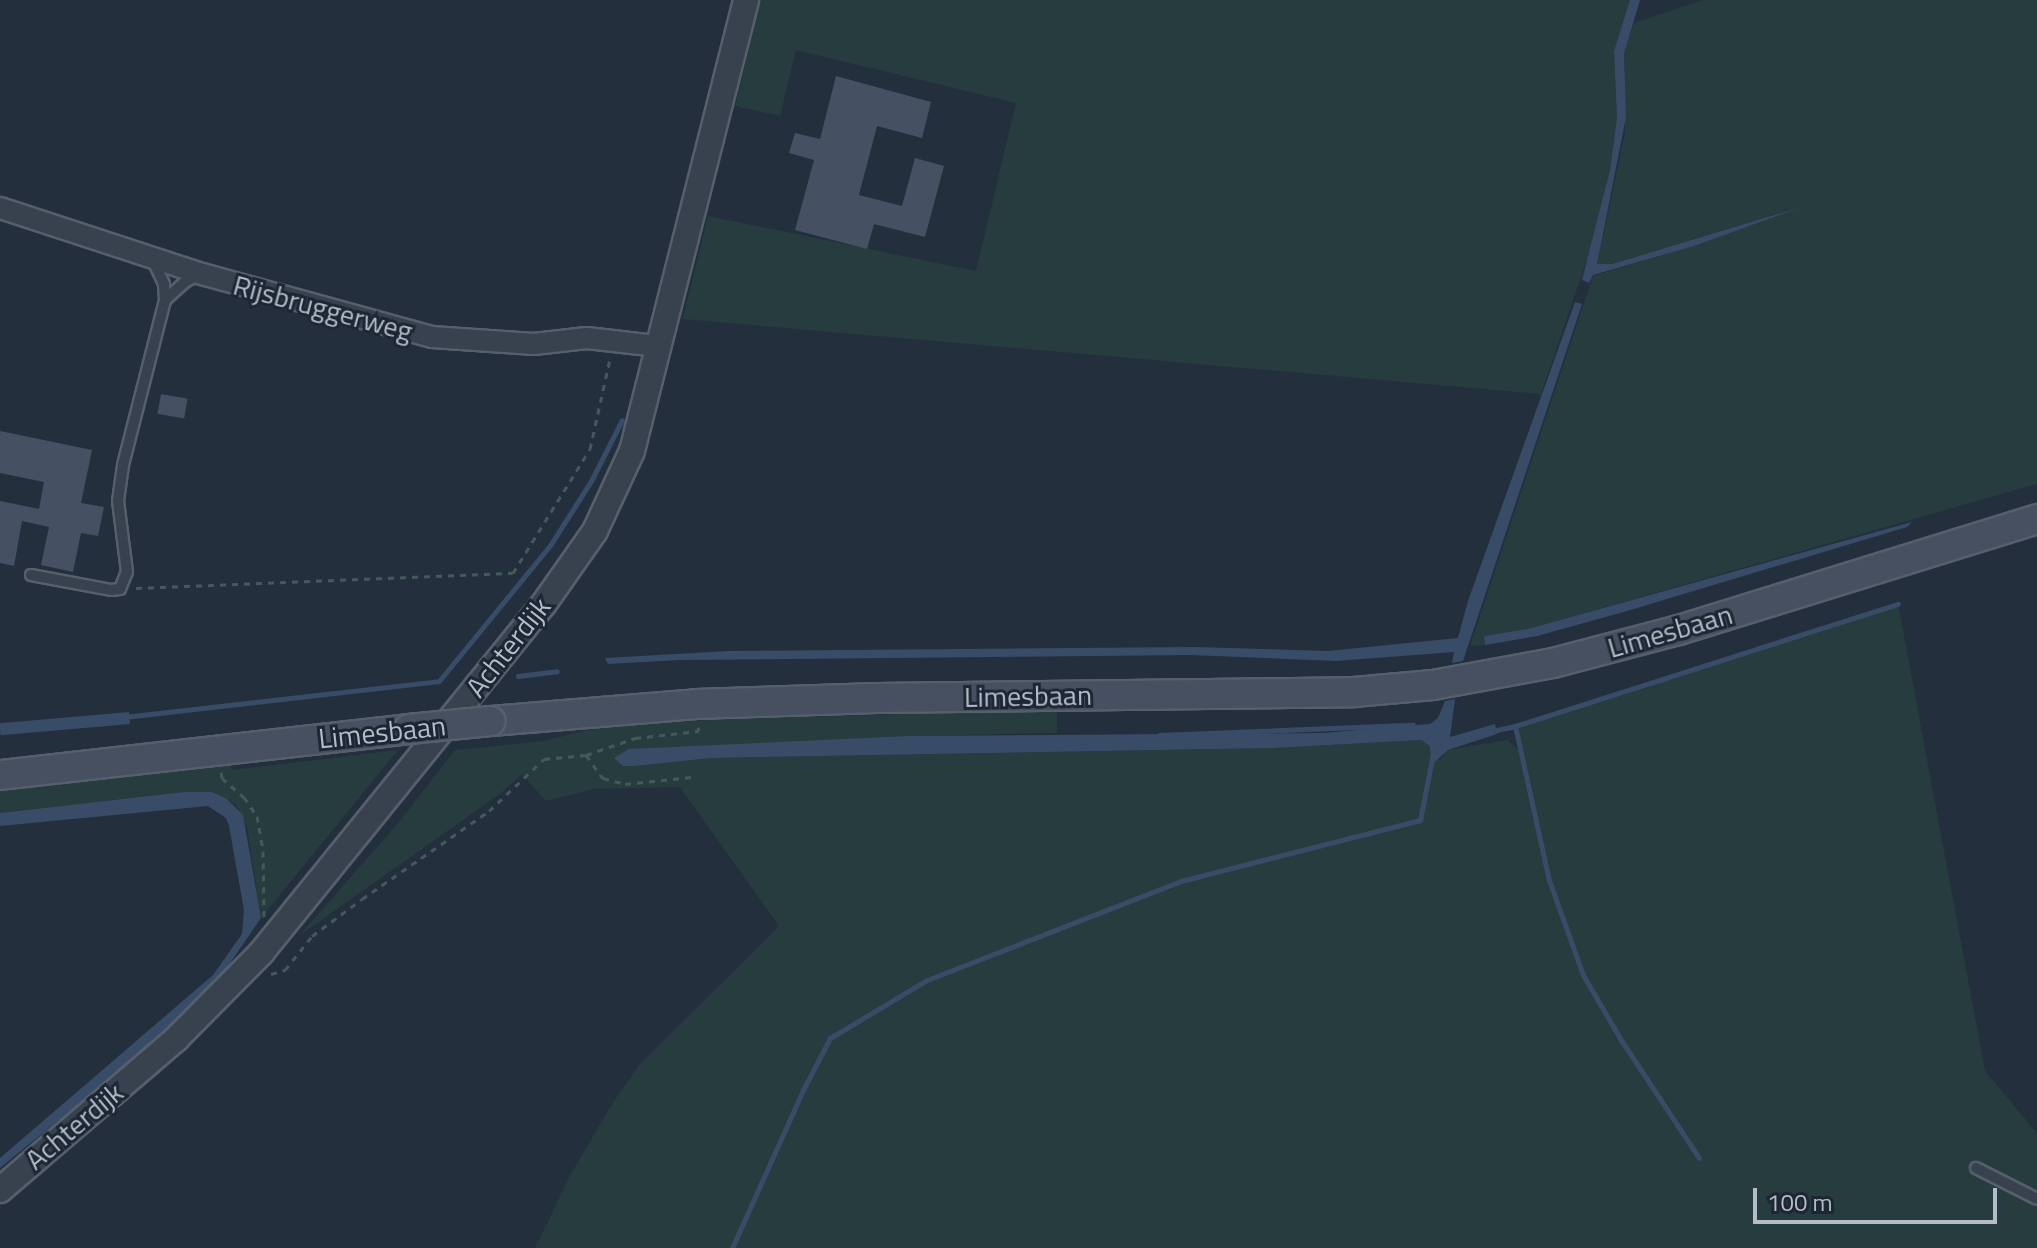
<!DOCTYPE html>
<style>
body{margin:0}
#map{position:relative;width:2037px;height:1248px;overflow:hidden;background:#242f3e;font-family:"Titillium Web",sans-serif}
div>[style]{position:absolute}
.green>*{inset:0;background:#263c3f}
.water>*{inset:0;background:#394c67;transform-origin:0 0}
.stream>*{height:5px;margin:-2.5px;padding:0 2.5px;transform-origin:2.5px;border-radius:2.5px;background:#394c67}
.building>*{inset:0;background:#455162;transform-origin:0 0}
.path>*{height:3px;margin-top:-1.5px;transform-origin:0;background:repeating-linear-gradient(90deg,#44595c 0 6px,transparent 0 12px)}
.roads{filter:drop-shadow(2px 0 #565f6c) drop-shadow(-2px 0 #565f6c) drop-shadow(0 2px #565f6c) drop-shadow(0 -2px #565f6c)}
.service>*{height:10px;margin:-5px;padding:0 5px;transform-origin:5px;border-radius:5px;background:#38414e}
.minor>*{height:20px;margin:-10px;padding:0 10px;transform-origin:10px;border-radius:10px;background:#38414e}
.tertiary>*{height:24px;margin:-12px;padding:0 12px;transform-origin:12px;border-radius:12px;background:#38414e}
.secondary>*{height:28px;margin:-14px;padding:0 14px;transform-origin:14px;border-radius:14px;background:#465061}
.bridges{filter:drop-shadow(2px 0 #565f6c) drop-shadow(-2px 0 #565f6c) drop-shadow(0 2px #565f6c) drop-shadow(0 -2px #565f6c)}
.secondary-bridge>*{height:28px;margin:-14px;padding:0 14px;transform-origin:14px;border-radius:14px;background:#465061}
span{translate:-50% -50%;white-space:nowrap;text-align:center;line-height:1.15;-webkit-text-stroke:6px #1d2633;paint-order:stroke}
.street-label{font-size:28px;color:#b4bcc9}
.scale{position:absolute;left:1753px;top:1188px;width:244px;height:36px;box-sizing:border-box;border:4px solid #b4bcc9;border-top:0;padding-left:10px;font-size:24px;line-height:28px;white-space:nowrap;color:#b4bcc9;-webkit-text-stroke:6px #1d2633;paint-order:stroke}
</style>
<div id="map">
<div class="green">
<i style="clip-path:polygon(760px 0,1630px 0,1614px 51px,1617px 118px,1610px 170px,1593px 242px,1541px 394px,683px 319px,708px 216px,976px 271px,1016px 103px,796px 50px,780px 116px,735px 106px)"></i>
<i style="clip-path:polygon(1703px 0,2037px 0,2037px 484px,1528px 629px,1484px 636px,1485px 645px,1470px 646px,1593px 276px,1694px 246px,1800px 207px,1611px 264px,1597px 265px,1625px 132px,1624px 54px,1634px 23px)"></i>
<i style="clip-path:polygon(1898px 604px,1985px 1071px,2037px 1133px,2037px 1248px,535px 1248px,571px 1174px,612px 1104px,641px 1063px,779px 926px,680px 787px,594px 789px,546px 801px,522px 774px,501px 793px,299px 936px,399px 822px,455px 750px,544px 741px,604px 726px,729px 719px,1057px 710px,1057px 733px,909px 736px,623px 766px,711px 758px,1274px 748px,1421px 740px,1431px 746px,1431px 759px,1440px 760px,1448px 750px,1507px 740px,1520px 751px,1515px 726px)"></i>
<i style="clip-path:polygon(398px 750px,261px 918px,247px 827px,236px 805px,226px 798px,212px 792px,184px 792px,0 813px,0 791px,230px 764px,232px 770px)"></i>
</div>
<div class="water">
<i style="clip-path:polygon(1630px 0,1640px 0,1624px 54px,1626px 117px,1597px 264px,1612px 264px,1801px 207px,1694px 246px,1593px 275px,1589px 283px,1582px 280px,1610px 170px,1617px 118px,1614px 51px)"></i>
<i style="clip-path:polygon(1575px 302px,1582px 304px,1463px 661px,1452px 663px,1454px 652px,1336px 661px,1191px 655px,678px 660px,608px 664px,605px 658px,730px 651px,1196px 647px,1328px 651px,1458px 638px,1468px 601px)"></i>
<i style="clip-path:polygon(1912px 522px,1907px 527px,1627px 611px,1537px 636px,1485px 645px,1484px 636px,1528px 629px)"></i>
<i style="clip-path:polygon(1455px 699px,1450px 737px,1495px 724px,1497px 734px,1448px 750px,1435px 762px,1431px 759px,1430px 746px,1421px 740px,1274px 748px,711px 758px,634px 766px,623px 766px,614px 758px,629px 749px,909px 736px,1323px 733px,1430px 724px,1438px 718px,1445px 701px)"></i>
<i style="left:129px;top:712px;width:12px;height:130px;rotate:85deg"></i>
<i style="clip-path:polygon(184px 792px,212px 792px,226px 798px,243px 815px,261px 918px,215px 985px,175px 1025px,0 1168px,0 1158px,213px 975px,242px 934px,244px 910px,229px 826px,226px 818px,208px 806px,0 826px,0 813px)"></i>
</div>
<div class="stream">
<i style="left:518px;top:676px;width:39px;rotate:-7deg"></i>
<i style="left:124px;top:717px;width:317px;rotate:-6.5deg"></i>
<i style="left:439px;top:681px;width:177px;rotate:-50.7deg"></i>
<i style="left:551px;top:544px;width:75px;rotate:-57.6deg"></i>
<i style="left:591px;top:481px;width:68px;rotate:-63.1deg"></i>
<i style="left:1515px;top:726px;width:402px;rotate:-17.7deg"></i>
<i style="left:1492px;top:731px;width:24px;rotate:-12deg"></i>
<i style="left:1515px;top:726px;width:158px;rotate:77.6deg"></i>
<i style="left:1549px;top:880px;width:101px;rotate:70.3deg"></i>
<i style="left:1583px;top:975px;width:75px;rotate:59.7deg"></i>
<i style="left:1621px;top:1040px;width:141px;rotate:56.5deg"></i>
<i style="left:1159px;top:735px;width:254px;rotate:-2.3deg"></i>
<i style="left:732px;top:1248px;width:173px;rotate:-65.8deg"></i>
<i style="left:803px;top:1090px;width:59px;rotate:-62.6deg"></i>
<i style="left:830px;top:1038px;width:113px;rotate:-30.9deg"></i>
<i style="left:927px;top:980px;width:273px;rotate:-21.3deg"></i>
<i style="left:1181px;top:881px;width:247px;rotate:-14.3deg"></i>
<i style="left:1420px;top:820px;width:67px;rotate:-78.9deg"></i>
</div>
<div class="building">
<i style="clip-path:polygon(836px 76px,931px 102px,922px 138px,877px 126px,859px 195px,902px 206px,915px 158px,944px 166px,925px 237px,874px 224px,867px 249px,795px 230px,814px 160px,789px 153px,795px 133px,820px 139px)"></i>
<i style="left:161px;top:394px;width:27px;height:20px;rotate:10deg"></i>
<i style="clip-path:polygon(0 431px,92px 450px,81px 503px,104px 507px,98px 536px,81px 533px,73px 572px,41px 565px,49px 527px,22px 521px,14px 566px,0 563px,0 501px,39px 509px,44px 482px,0 473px)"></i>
</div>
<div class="path">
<i style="left:136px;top:588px;width:377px;rotate:-2.3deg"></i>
<i style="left:513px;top:573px;width:146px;rotate:-58.2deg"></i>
<i style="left:590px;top:449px;width:92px;rotate:-77.5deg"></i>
<i style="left:586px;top:755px;width:52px;rotate:-19.1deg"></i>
<i style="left:635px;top:738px;width:64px;rotate:-6.2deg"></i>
<i style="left:699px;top:731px;width:4px;rotate:-104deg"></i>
<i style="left:221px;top:772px;width:6px;rotate:81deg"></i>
<i style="left:222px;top:778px;width:29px;rotate:41deg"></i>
<i style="left:244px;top:797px;width:23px;rotate:56deg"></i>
<i style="left:257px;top:816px;width:36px;rotate:80deg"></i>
<i style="left:263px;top:851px;width:66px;rotate:89.1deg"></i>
<i style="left:271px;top:974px;width:15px;rotate:-16deg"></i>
<i style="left:285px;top:970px;width:43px;rotate:-51.5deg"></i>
<i style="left:312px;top:936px;width:62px;rotate:-36.5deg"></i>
<i style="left:362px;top:899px;width:155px;rotate:-34.7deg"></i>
<i style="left:489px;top:811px;width:76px;rotate:-43.4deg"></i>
<i style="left:544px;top:759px;width:42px;rotate:-5.4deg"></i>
<i style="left:586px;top:755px;width:29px;rotate:54deg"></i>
<i style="left:603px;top:778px;width:23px;rotate:15deg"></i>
<i style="left:625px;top:784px;width:67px;rotate:-6deg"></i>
</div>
<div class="roads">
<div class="service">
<i style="left:165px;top:300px;width:28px;rotate:-42deg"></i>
<i style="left:186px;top:281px;width:15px;rotate:-23deg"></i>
<i style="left:31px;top:575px;width:81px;rotate:10.6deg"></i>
<i style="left:111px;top:590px;width:9px;rotate:-6deg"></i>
<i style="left:120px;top:589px;width:18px;rotate:-68deg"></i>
<i style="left:127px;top:572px;width:72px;rotate:-97.2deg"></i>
<i style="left:118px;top:501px;width:36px;rotate:-82deg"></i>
<i style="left:123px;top:465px;width:170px;rotate:-75.7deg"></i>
<i style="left:165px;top:300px;width:16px;rotate:-94deg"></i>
<i style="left:164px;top:284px;width:26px;rotate:-115deg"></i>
<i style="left:1976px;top:1168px;width:68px;rotate:26.9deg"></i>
</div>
<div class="minor">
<i style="left:0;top:208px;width:213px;rotate:18.1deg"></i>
<i style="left:202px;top:274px;width:238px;rotate:15.3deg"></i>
<i style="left:432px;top:337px;width:102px;rotate:3.9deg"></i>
<i style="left:534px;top:344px;width:53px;rotate:-6.5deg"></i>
<i style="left:587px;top:338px;width:69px;rotate:6.6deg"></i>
</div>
<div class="tertiary">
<i style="left:0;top:1190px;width:232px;rotate:-40.6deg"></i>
<i style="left:176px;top:1039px;width:121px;rotate:-45.3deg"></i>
<i style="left:261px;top:953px;width:448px;rotate:-51deg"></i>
<i style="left:543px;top:605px;width:90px;rotate:-54.9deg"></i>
<i style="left:595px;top:531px;width:88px;rotate:-65.2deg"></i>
<i style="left:632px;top:451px;width:465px;rotate:-75.8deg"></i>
</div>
<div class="secondary">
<i style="left:491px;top:721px;width:206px;rotate:-4.7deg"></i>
<i style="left:696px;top:704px;width:181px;rotate:-1.9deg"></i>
<i style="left:877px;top:698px;width:477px;rotate:-0.7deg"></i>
<i style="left:1354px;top:692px;width:79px;rotate:-5.1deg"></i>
<i style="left:1433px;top:685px;width:122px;rotate:-10.4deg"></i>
<i style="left:1553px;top:663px;width:130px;rotate:-14.7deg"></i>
<i style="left:1679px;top:630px;width:375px;rotate:-17.2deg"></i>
<i style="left:0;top:775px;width:412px;rotate:-6.4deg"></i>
</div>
</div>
<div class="bridges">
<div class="secondary-bridge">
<i style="left:409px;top:729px;width:82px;rotate:-5.6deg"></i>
</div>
</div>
<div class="street-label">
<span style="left:323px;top:308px;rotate:15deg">Rijsbruggerweg</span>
<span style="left:1670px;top:631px;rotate:-16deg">Limesbaan</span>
<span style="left:508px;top:647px;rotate:-52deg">Achterdijk</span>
<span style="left:1028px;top:696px;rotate:-1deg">Limesbaan</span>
<span style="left:382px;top:732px;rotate:-6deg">Limesbaan</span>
<span style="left:74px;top:1126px;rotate:-40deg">Achterdijk</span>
</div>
<div class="scale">100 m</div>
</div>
